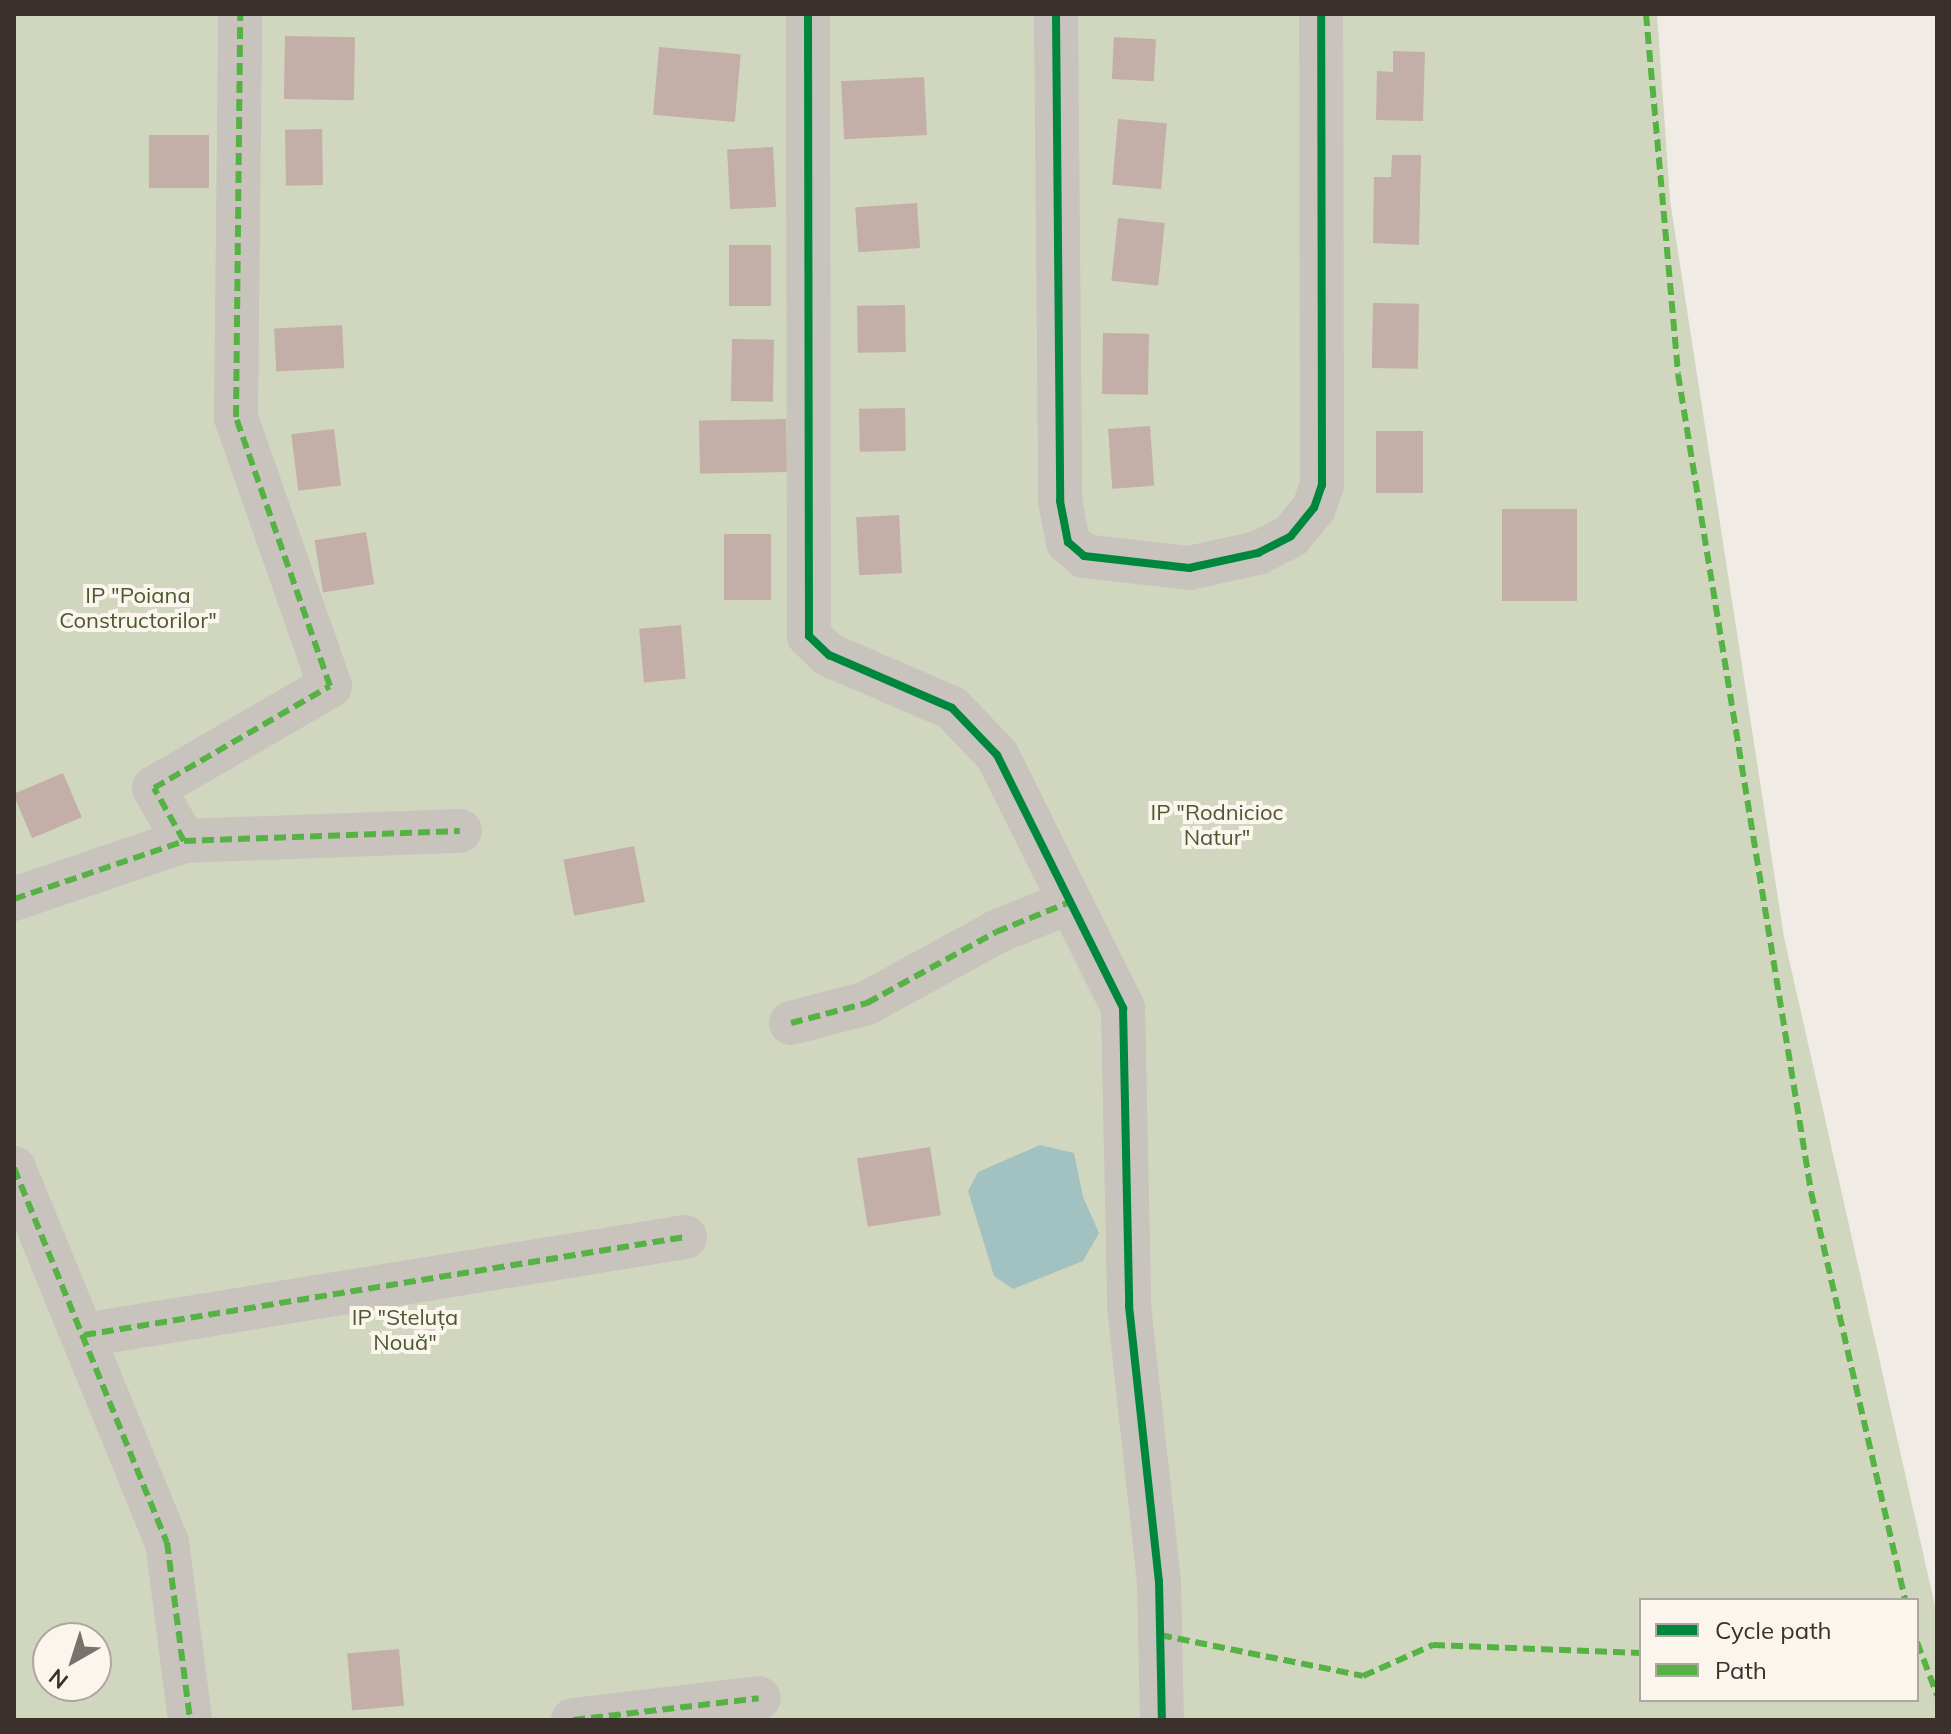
<!DOCTYPE html>
<meta charset="utf-8">
<style>
body{margin:0}
#map{position:relative;width:1951px;height:1734px;overflow:hidden;background:#f0ebe5;font-family:Mulish,sans-serif}
div>[style]{position:absolute}
.green>*{inset:0;background:#d1d6bf}
.water>*{inset:0;background:#a1c2c1}
.building>*{inset:0;background:#c3afa7;transform-origin:0 0}
.minor>*{height:44px;margin:-22px;padding:0 22px;transform-origin:22px;border-radius:22px;background:#c9c3be}
.quiet>*{height:6px;margin-top:-3px;transform-origin:0;background:repeating-linear-gradient(90deg,#57b246 0 12px,transparent 0 18px)}
.cycleway>*{height:8px;margin:-4px;padding:0 4px;transform-origin:4px;border-radius:4px;background:#00873e}
span{translate:-50% -50%;white-space:nowrap;text-align:center;line-height:1.15;-webkit-text-stroke:8px #fbf5ee;paint-order:stroke}
.park-label{font-size:22px;color:#4a5a2e}
.frame{position:absolute;inset:0;border:16px solid #3b302b;pointer-events:none}
.legend{position:absolute;left:1639px;top:1598px;width:280px;height:104px;box-sizing:border-box;background:#fbf5ee;border:2px solid #aea6a0;margin:0;padding:10px 14px;list-style:none;font-size:24px;color:#3b302b}
.legend li{display:flex;align-items:center;gap:16px;height:40px}
.legend b{width:40px;border:2px solid #aea6a0}
.north{position:absolute;left:32px;top:1622px;width:80px;height:80px;box-sizing:border-box;background:#fbf5ee;border:2px solid #aea6a0;border-radius:50%;rotate:219deg;font-size:22px;font-weight:700;line-height:32px;text-align:center;color:#3b302b}
.north::after{content:'';display:block;margin:auto;width:28px;height:36px;background:#7a716c;clip-path:polygon(50% 0,100% 100%,50% 72%,0 100%)}
</style>
<div id="map">
<div class="green">
<i style="clip-path:polygon(evenodd,14px 14px,1657px 14px,1670px 200px,1784px 937px,1937px 1615px,1937px 1720px,14px 1720px,14px 14px,1641px 1600px,1917px 1600px,1917px 1700px,1641px 1700px,1641px 1600px,14px 14px,48px 1638px,96px 1638px,96px 1686px,48px 1686px,48px 1638px)"></i>
</div>
<div class="water">
<i style="clip-path:polygon(1040px 1145px,1074px 1153px,1083px 1197px,1099px 1233px,1083px 1261px,1013px 1289px,994px 1276px,968px 1191px,978px 1172px)"></i>
</div>
<div class="building">
<i style="left:285px;top:36px;width:70px;height:63px;rotate:1deg"></i>
<i style="left:1114px;top:37px;width:42px;height:42px;rotate:3deg"></i>
<i style="left:659px;top:47px;width:82px;height:68px;rotate:5deg"></i>
<i style="clip-path:polygon(1393px 51px,1425px 52px,1423px 121px,1376px 120px,1377px 71px,1393px 72px)"></i>
<i style="left:924px;top:77px;width:58px;height:83px;rotate:87deg"></i>
<i style="left:1118px;top:119px;width:49px;height:66px;rotate:5deg"></i>
<i style="left:322px;top:129px;width:56px;height:37px;rotate:89deg"></i>
<i style="left:149px;top:135px;width:60px;height:53px"></i>
<i style="left:773px;top:147px;width:60px;height:46px;rotate:87deg"></i>
<i style="clip-path:polygon(1392px 155px,1421px 155px,1419px 245px,1373px 243px,1374px 177px,1391px 177px)"></i>
<i style="left:917px;top:203px;width:45px;height:62px;rotate:86deg"></i>
<i style="left:1118px;top:218px;width:47px;height:63px;rotate:6deg"></i>
<i style="left:771px;top:245px;width:61px;height:42px;rotate:90deg"></i>
<i style="left:1373px;top:303px;width:46px;height:65px;rotate:1deg"></i>
<i style="left:905px;top:305px;width:47px;height:48px;rotate:89deg"></i>
<i style="left:342px;top:325px;width:43px;height:68px;rotate:87deg"></i>
<i style="left:1103px;top:333px;width:46px;height:61px;rotate:1deg"></i>
<i style="left:732px;top:339px;width:42px;height:62px;rotate:1deg"></i>
<i style="left:905px;top:408px;width:43px;height:46px;rotate:89deg"></i>
<i style="left:786px;top:419px;width:53px;height:87px;rotate:89deg"></i>
<i style="left:1150px;top:426px;width:60px;height:42px;rotate:86deg"></i>
<i style="left:334px;top:429px;width:57px;height:43px;rotate:83deg"></i>
<i style="left:1376px;top:431px;width:47px;height:62px"></i>
<i style="left:1502px;top:509px;width:75px;height:92px"></i>
<i style="left:899px;top:515px;width:58px;height:43px;rotate:87deg"></i>
<i style="left:366px;top:532px;width:53px;height:52px;rotate:81deg"></i>
<i style="left:724px;top:534px;width:47px;height:66px"></i>
<i style="left:681px;top:625px;width:54px;height:42px;rotate:85deg"></i>
<i style="left:63px;top:773px;width:48px;height:54px;rotate:67deg"></i>
<i style="left:634px;top:846px;width:57px;height:72px;rotate:79deg"></i>
<i style="left:930px;top:1147px;width:69px;height:74px;rotate:81deg"></i>
<i style="left:399px;top:1649px;width:57px;height:52px;rotate:85deg"></i>
</div>
<div class="minor">
<i style="left:808px;top:14px;width:622px;rotate:89.91deg"></i>
<i style="left:809px;top:636px;width:28px;rotate:44deg"></i>
<i style="left:829px;top:655px;width:134px;rotate:23.3deg"></i>
<i style="left:952px;top:708px;width:65px;rotate:46.2deg"></i>
<i style="left:997px;top:755px;width:283px;rotate:63.5deg"></i>
<i style="left:1123px;top:1008px;width:298px;rotate:88.8deg"></i>
<i style="left:1129px;top:1306px;width:277px;rotate:83.8deg"></i>
<i style="left:1159px;top:1581px;width:139px;rotate:88.8deg"></i>
<i style="left:1056px;top:14px;width:487px;rotate:89.5deg"></i>
<i style="left:1060px;top:501px;width:42px;rotate:79deg"></i>
<i style="left:1068px;top:542px;width:21px;rotate:41deg"></i>
<i style="left:1084px;top:556px;width:106px;rotate:6.5deg"></i>
<i style="left:1189px;top:568px;width:71px;rotate:-12.3deg"></i>
<i style="left:1258px;top:553px;width:37px;rotate:-27deg"></i>
<i style="left:1291px;top:536px;width:36px;rotate:-51deg"></i>
<i style="left:1314px;top:508px;width:24px;rotate:-71deg"></i>
<i style="left:1322px;top:485px;width:471px;rotate:-90.1deg"></i>
<i style="left:184px;top:841px;width:61px;rotate:-119.5deg"></i>
<i style="left:154px;top:788px;width:203px;rotate:-30.1deg"></i>
<i style="left:330px;top:686px;width:285px;rotate:-109.3deg"></i>
<i style="left:236px;top:417px;width:403px;rotate:-89.4deg"></i>
<i style="left:14px;top:899px;width:180px;rotate:-18.8deg"></i>
<i style="left:184px;top:841px;width:276px;rotate:-2.1deg"></i>
<i style="left:791px;top:1023px;width:79px;rotate:-14.7deg"></i>
<i style="left:867px;top:1003px;width:147px;rotate:-28.8deg"></i>
<i style="left:996px;top:932px;width:80px;rotate:-22.1deg"></i>
<i style="left:14px;top:1168px;width:404px;rotate:67.8deg"></i>
<i style="left:167px;top:1542px;width:179px;rotate:82.6deg"></i>
<i style="left:84px;top:1335px;width:609px;rotate:-9.26deg"></i>
<i style="left:573px;top:1720px;width:187px;rotate:-6.7deg"></i>
</div>
<div class="quiet">
<i style="left:1646px;top:14px;width:361px;rotate:84.9deg"></i>
<i style="left:1678px;top:374px;width:829px;rotate:80.76deg"></i>
<i style="left:1811px;top:1192px;width:419px;rotate:77deg"></i>
<i style="left:184px;top:841px;width:61px;rotate:-119.5deg"></i>
<i style="left:154px;top:788px;width:203px;rotate:-30.1deg"></i>
<i style="left:330px;top:686px;width:285px;rotate:-109.3deg"></i>
<i style="left:236px;top:417px;width:403px;rotate:-89.4deg"></i>
<i style="left:14px;top:899px;width:180px;rotate:-18.8deg"></i>
<i style="left:184px;top:841px;width:276px;rotate:-2.1deg"></i>
<i style="left:791px;top:1023px;width:79px;rotate:-14.7deg"></i>
<i style="left:867px;top:1003px;width:147px;rotate:-28.8deg"></i>
<i style="left:996px;top:932px;width:80px;rotate:-22.1deg"></i>
<i style="left:14px;top:1168px;width:404px;rotate:67.8deg"></i>
<i style="left:167px;top:1542px;width:179px;rotate:82.6deg"></i>
<i style="left:84px;top:1335px;width:609px;rotate:-9.26deg"></i>
<i style="left:1160px;top:1635px;width:207px;rotate:11.4deg"></i>
<i style="left:1363px;top:1676px;width:77px;rotate:-23.9deg"></i>
<i style="left:1433px;top:1645px;width:208px;rotate:2.2deg"></i>
<i style="left:1917px;top:1642px;width:57px;rotate:69.3deg"></i>
<i style="left:573px;top:1720px;width:187px;rotate:-6.7deg"></i>
</div>
<div class="cycleway">
<i style="left:808px;top:14px;width:622px;rotate:89.91deg"></i>
<i style="left:809px;top:636px;width:28px;rotate:44deg"></i>
<i style="left:829px;top:655px;width:134px;rotate:23.3deg"></i>
<i style="left:952px;top:708px;width:65px;rotate:46.2deg"></i>
<i style="left:997px;top:755px;width:283px;rotate:63.5deg"></i>
<i style="left:1123px;top:1008px;width:298px;rotate:88.8deg"></i>
<i style="left:1129px;top:1306px;width:277px;rotate:83.8deg"></i>
<i style="left:1159px;top:1581px;width:139px;rotate:88.8deg"></i>
<i style="left:1056px;top:14px;width:487px;rotate:89.5deg"></i>
<i style="left:1060px;top:501px;width:42px;rotate:79deg"></i>
<i style="left:1068px;top:542px;width:21px;rotate:41deg"></i>
<i style="left:1084px;top:556px;width:106px;rotate:6.5deg"></i>
<i style="left:1189px;top:568px;width:71px;rotate:-12.3deg"></i>
<i style="left:1258px;top:553px;width:37px;rotate:-27deg"></i>
<i style="left:1291px;top:536px;width:36px;rotate:-51deg"></i>
<i style="left:1314px;top:508px;width:24px;rotate:-71deg"></i>
<i style="left:1322px;top:485px;width:471px;rotate:-90.1deg"></i>
</div>
<div class="park-label">
<span style="left:138px;top:608px">IP "Poiana<br>Constructorilor"</span>
<span style="left:1217px;top:825px">IP "Rodnicioc<br>Natur"</span>
<span style="left:405px;top:1330px">IP "Steluța<br>Nouă"</span>
</div>
<div class="frame"></div>
<ul class="legend">
<li><b style="height:10px;background:#00873e"></b>Cycle path</li>
<li><b style="height:10px;background:#57b246"></b>Path</li>
</ul>
<div class="north">N</div>
</div>
